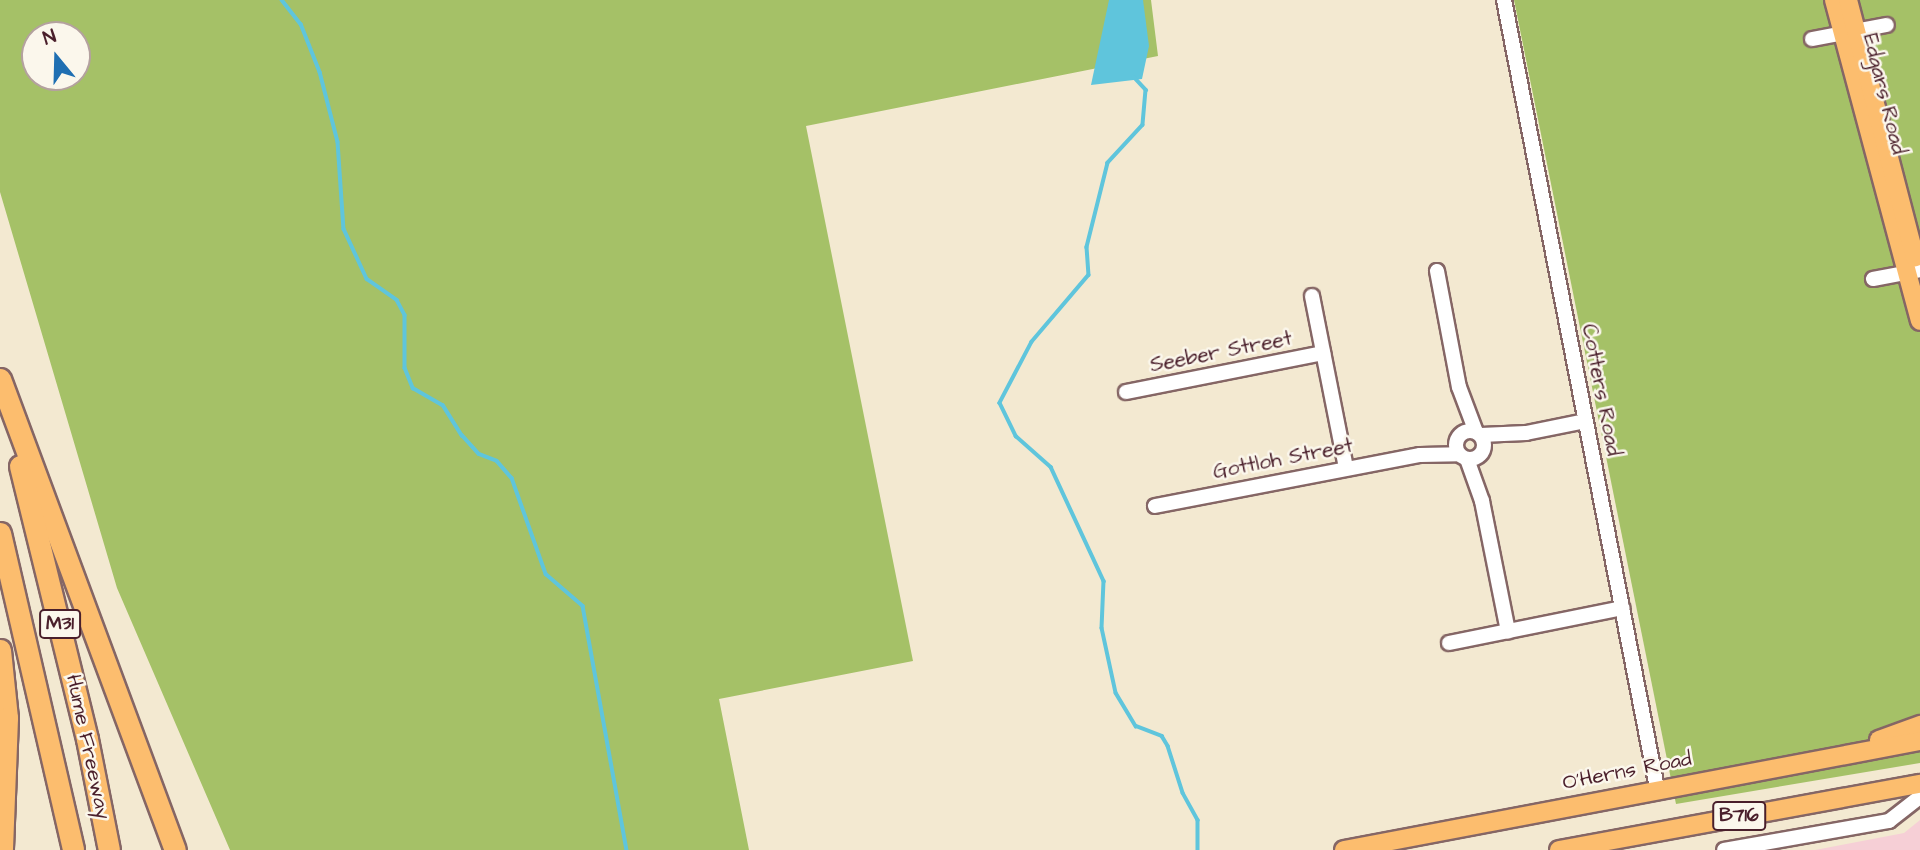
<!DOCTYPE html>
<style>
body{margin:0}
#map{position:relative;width:1920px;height:850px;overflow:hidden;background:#f3e9d1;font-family:"Architects Daughter",sans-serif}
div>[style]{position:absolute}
.built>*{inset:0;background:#f6cfd6}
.green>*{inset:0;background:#a5c167}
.water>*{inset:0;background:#5fc5dc}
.stream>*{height:3.5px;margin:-1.75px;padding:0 1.75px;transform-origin:1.75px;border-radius:1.75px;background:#5fc5dc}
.roads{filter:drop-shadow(2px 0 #856665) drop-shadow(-2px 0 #856665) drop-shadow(0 2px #856665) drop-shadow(0 -2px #856665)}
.minor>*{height:14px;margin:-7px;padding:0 7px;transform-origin:7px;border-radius:7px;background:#fff}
.minor>.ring{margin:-7px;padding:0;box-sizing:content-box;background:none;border:14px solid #fff;border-radius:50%}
.major>*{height:18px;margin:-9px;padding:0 9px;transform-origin:9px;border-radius:9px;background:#fcbd6e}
.highway>*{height:21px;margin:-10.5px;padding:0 10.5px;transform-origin:10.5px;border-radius:10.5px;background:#fcbd6e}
span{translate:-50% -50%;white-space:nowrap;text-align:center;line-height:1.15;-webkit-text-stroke:5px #fbf7ec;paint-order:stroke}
.shield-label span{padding:2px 5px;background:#fbf7ec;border:2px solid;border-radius:5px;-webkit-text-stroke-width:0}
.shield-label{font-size:19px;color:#4a1f2b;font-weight:700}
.street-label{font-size:21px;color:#4a1f2b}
.north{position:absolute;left:21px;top:21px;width:70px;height:70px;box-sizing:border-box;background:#fbf7ec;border:2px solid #b4a19f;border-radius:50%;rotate:341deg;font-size:19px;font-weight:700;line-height:28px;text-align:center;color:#4a1f2b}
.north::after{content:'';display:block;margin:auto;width:24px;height:32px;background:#1f6fb2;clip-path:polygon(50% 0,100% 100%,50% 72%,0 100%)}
</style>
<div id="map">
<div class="built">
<i style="clip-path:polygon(1920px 820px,1920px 850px,1815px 850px,1904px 833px)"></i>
</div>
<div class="green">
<i style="clip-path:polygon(evenodd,0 0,1151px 0,1158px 56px,806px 126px,913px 661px,719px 699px,749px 850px,230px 850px,117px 588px,0 192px,0 0,35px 35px,77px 35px,77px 77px,35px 77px,35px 35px)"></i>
<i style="clip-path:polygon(1514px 0,1920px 0,1920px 763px,1676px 804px)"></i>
</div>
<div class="water">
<i style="clip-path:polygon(1109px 0,1143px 0,1149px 46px,1142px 79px,1091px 85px)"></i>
</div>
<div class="stream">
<i style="left:282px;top:0;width:31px;rotate:52deg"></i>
<i style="left:301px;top:24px;width:52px;rotate:68.4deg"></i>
<i style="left:320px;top:72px;width:72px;rotate:75.6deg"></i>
<i style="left:338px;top:142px;width:87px;rotate:86.1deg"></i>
<i style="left:344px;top:229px;width:55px;rotate:65.3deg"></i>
<i style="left:367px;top:279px;width:37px;rotate:35deg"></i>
<i style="left:397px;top:300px;width:17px;rotate:62deg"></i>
<i style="left:405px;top:315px;width:53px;rotate:90deg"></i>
<i style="left:405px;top:368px;width:22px;rotate:68deg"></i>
<i style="left:413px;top:388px;width:34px;rotate:30deg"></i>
<i style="left:443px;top:405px;width:36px;rotate:58deg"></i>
<i style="left:462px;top:435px;width:25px;rotate:48deg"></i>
<i style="left:479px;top:454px;width:19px;rotate:21deg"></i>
<i style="left:497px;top:461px;width:23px;rotate:49deg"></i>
<i style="left:512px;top:478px;width:102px;rotate:70.5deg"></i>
<i style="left:546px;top:574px;width:49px;rotate:40.9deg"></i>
<i style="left:583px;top:606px;width:248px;rotate:79.8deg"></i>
<i style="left:1134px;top:77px;width:18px;rotate:47deg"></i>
<i style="left:1146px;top:90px;width:35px;rotate:95deg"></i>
<i style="left:1143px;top:125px;width:52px;rotate:132.6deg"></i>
<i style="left:1108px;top:163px;width:87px;rotate:104deg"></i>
<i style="left:1087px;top:247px;width:28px;rotate:86deg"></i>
<i style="left:1089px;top:275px;width:88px;rotate:130.4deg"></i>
<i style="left:1032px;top:342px;width:69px;rotate:117.7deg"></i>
<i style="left:1000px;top:403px;width:37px;rotate:64deg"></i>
<i style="left:1016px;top:436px;width:47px;rotate:41.5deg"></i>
<i style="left:1051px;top:467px;width:126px;rotate:65.1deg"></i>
<i style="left:1104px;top:581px;width:47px;rotate:92.4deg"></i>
<i style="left:1102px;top:628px;width:66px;rotate:77.8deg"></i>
<i style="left:1116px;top:693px;width:39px;rotate:59deg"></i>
<i style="left:1136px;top:726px;width:28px;rotate:21deg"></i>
<i style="left:1162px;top:736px;width:12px;rotate:59deg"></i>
<i style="left:1168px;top:746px;width:49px;rotate:72.3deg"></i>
<i style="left:1183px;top:793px;width:31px;rotate:61deg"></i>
<i style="left:1198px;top:820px;width:30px;rotate:90deg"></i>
</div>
<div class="roads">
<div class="minor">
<i style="left:1504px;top:0;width:803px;rotate:79.01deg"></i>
<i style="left:1812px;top:39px;width:76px;rotate:-10.6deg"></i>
<i style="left:1437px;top:271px;width:118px;rotate:79.3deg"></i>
<i style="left:1459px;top:387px;width:48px;rotate:69.3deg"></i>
<i style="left:1873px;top:279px;width:48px;rotate:-10.8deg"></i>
<i style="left:1312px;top:296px;width:175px;rotate:78.8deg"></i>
<i style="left:1126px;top:392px;width:201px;rotate:-11.2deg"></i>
<i class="ring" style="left:1456px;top:431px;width:14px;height:14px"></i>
<i style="left:1481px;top:435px;width:45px;rotate:-2.5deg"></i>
<i style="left:1526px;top:433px;width:60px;rotate:-11.5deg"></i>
<i style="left:1467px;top:459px;width:45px;rotate:70.3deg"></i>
<i style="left:1482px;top:501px;width:133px;rotate:78.7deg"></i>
<i style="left:1155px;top:506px;width:270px;rotate:-10.9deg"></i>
<i style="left:1420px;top:455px;width:39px;rotate:-1deg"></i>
<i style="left:1449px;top:643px;width:177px;rotate:-11.4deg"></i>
<i style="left:1724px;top:850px;width:168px;rotate:-10deg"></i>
<i style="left:1889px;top:821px;width:39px;rotate:-38deg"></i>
</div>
<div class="major">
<i style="left:1834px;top:0;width:332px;rotate:75deg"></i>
<i style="left:1848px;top:0;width:266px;rotate:75.4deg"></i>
<i style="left:1879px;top:740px;width:44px;rotate:-20.1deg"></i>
<i style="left:1344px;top:850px;width:586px;rotate:-10.72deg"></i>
<i style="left:1559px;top:850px;width:367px;rotate:-10.4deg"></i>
</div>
<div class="highway">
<i style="left:0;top:379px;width:502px;rotate:69.62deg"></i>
<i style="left:20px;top:466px;width:281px;rotate:76.2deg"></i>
<i style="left:87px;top:739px;width:113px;rotate:78.8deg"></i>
<i style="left:0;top:533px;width:325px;rotate:77deg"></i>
<i style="left:0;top:650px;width:68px;rotate:84.1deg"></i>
<i style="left:7px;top:718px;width:132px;rotate:92.2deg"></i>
</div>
</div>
<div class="shield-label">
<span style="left:60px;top:624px">M31</span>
<span style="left:1739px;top:816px">B716</span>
</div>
<div class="street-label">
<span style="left:1884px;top:94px;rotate:76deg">Edgars Road</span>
<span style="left:1221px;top:352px;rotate:-11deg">Seeber Street</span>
<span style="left:1601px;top:390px;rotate:79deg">Cotters Road</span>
<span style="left:1283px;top:459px;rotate:-11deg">Gottloh Street</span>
<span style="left:88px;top:747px;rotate:78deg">Hume Freeway</span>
<span style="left:1627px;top:771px;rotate:-11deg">O'Herns Road</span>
</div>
<div class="north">N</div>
</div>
